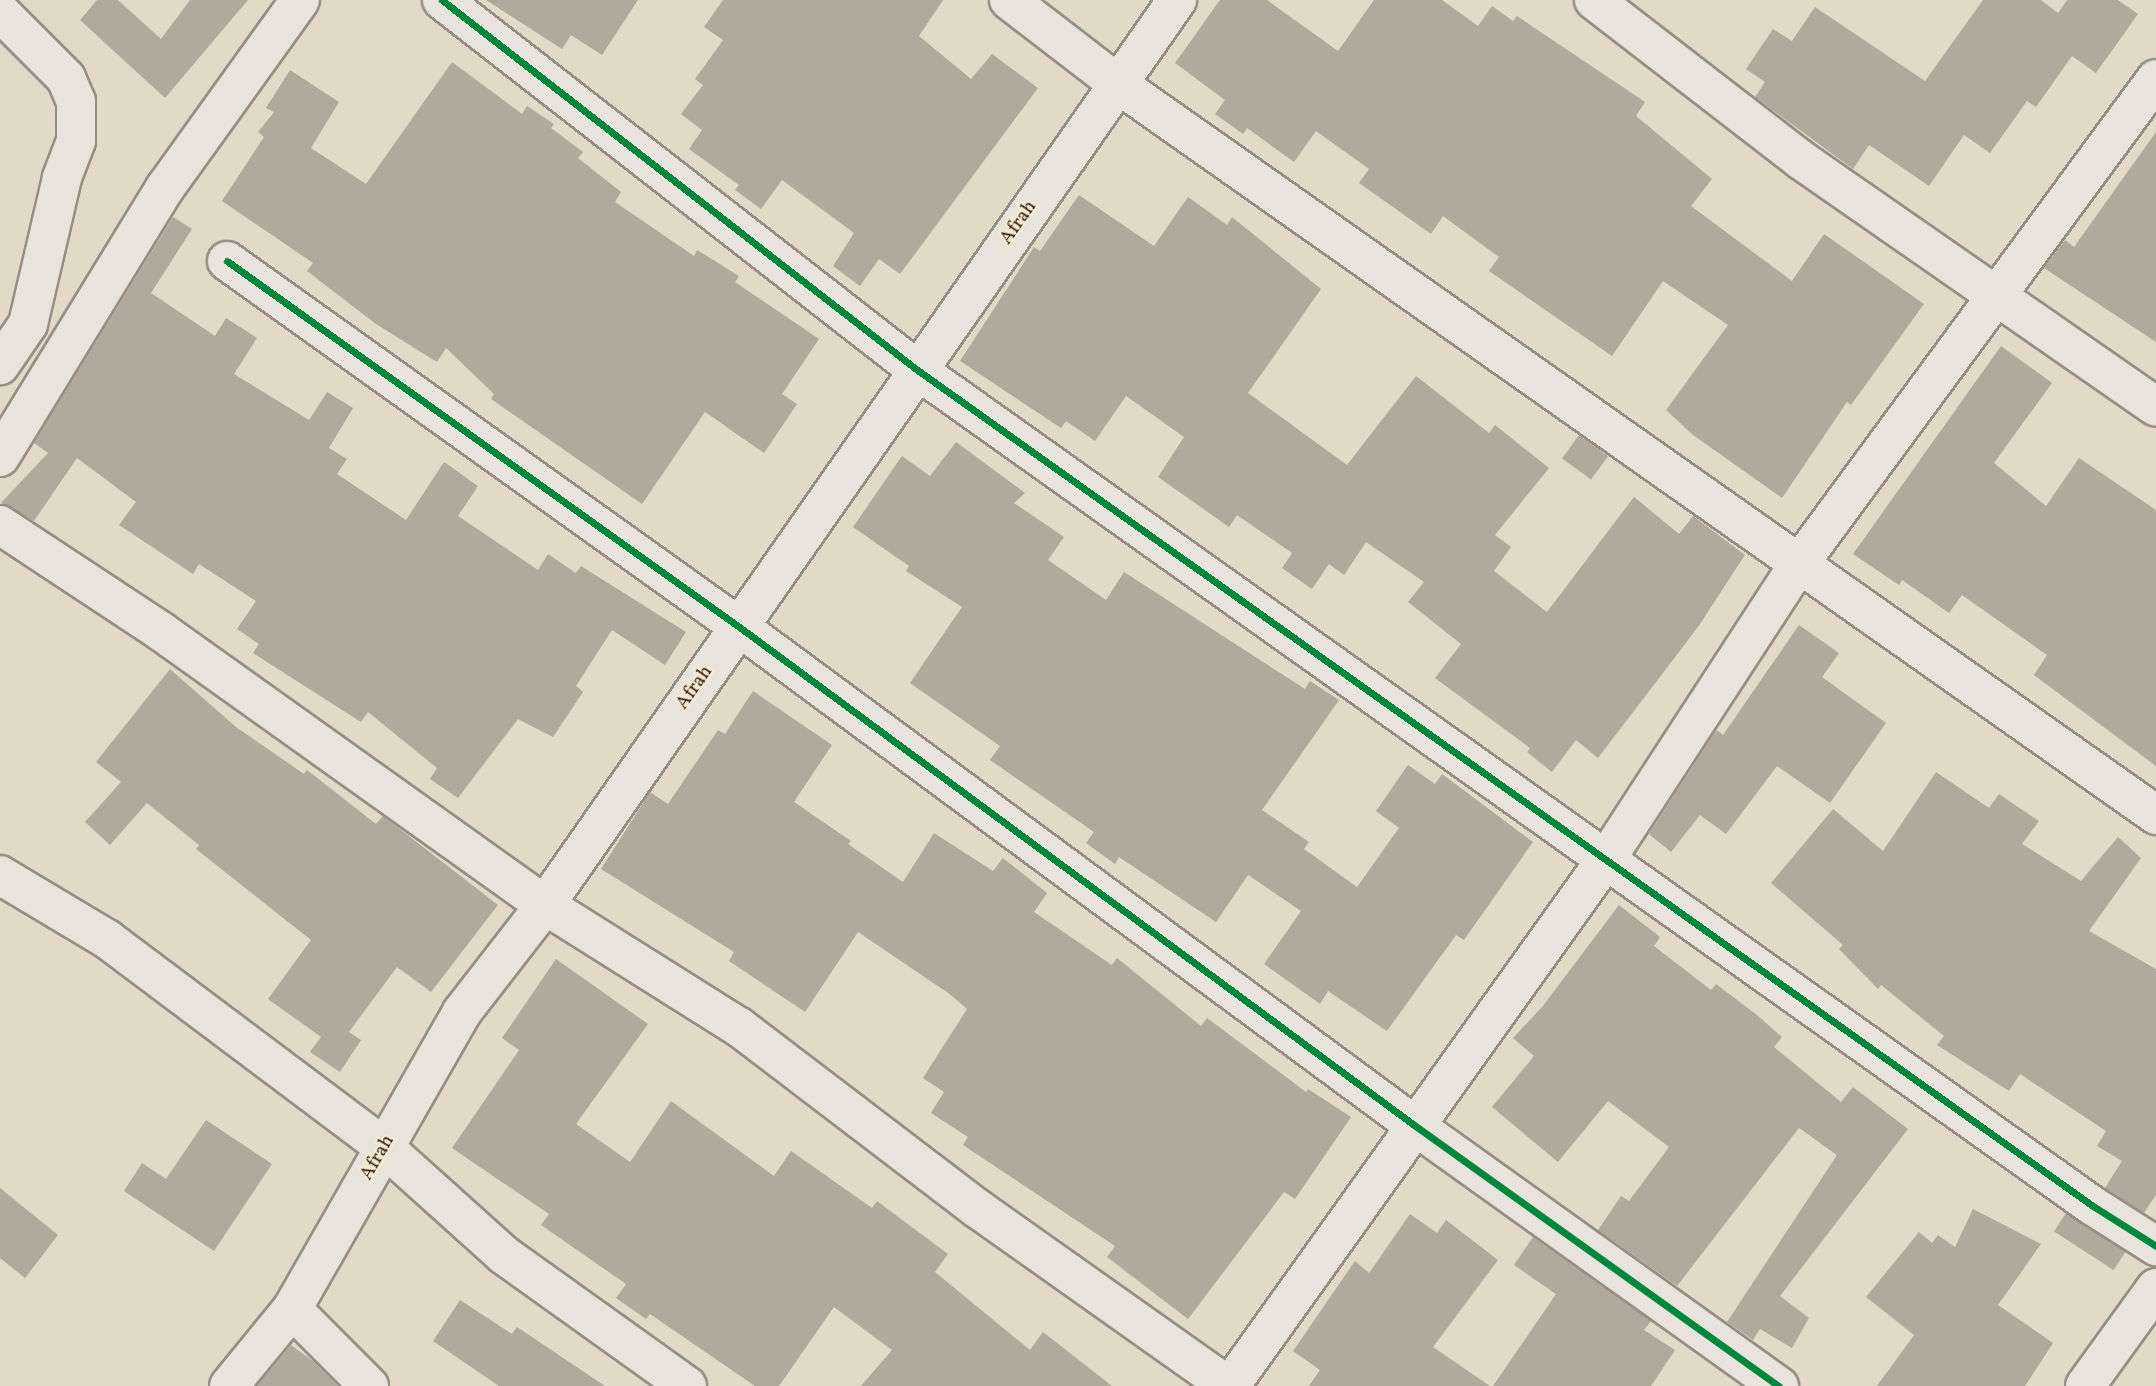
<!DOCTYPE html>
<style>
body{margin:0}
#map{position:relative;width:2156px;height:1386px;overflow:hidden;background:#e2dac7;font-family:Vollkorn,serif}
div>[style]{position:absolute}
.building>*{inset:0;background:#b0a99c;transform-origin:0 0}
.roads{filter:drop-shadow(2px 0 #968e82) drop-shadow(-2px 0 #968e82) drop-shadow(0 2px #968e82) drop-shadow(0 -2px #968e82)}
.street>*{height:38px;margin:-19px;padding:0 19px;transform-origin:19px;border-radius:19px;background:#e8e4db}
.secondary>*{height:38px;margin:-19px;padding:0 19px;transform-origin:19px;border-radius:19px;background:#e8e4db}
.cycleway>*{height:7px;margin:-3.5px;padding:0 3.5px;transform-origin:3.5px;border-radius:3.5px;background:#00873e}
span{translate:-50% -50%;white-space:nowrap;text-align:center;line-height:1.15;-webkit-text-stroke:5px #f4ead3;paint-order:stroke}
.street-label{font-size:19px;color:#351f15}
</style>
<div id="map">
<div class="building">
<i style="clip-path:polygon(97px 0,118px 0,161px 39px,190px 0,248px 0,165px 98px,80px 20px)"></i>
<i style="clip-path:polygon(486px 0,638px 0,602px 55px,571px 35px,562px 49px)"></i>
<i style="clip-path:polygon(723px 0,943px 0,919px 36px,971px 79px,992px 54px,1038px 88px,900px 274px,879px 259px,860px 286px,833px 266px,854px 233px,782px 180px,761px 209px,735px 190px,739px 185px,689px 149px,702px 130px,681px 114px,703px 85px,695px 79px,723px 40px,704px 27px)"></i>
<i style="clip-path:polygon(1220px 0,1267px 0,1338px 51px,1374px 0,1442px 0,1478px 26px,1492px 6px,1513px 21px,1517px 16px,1645px 102px,1636px 116px,1712px 179px,1691px 206px,1792px 281px,1824px 234px,1924px 304px,1851px 405px,1847px 402px,1782px 498px,1693px 435px,1666px 410px,1728px 325px,1663px 281px,1612px 356px,1489px 271px,1499px 257px,1443px 216px,1431px 234px,1359px 183px,1369px 169px,1316px 131px,1294px 162px,1247px 128px,1243px 134px,1215px 114px,1225px 100px,1175px 63px)"></i>
<i style="clip-path:polygon(1983px 0,2041px 0,2058px 13px,2067px 0,2118px 0,2138px 14px,2096px 73px,2072px 56px,2036px 107px,2027px 101px,1990px 153px,1964px 135px,1929px 186px,1869px 145px,1853px 169px,1755px 97px,1765px 82px,1746px 69px,1773px 29px,1792px 41px,1815px 7px,1925px 81px)"></i>
<i style="clip-path:polygon(452px 62px,522px 114px,527px 106px,554px 124px,551px 128px,583px 152px,578px 158px,621px 192px,615px 202px,694px 256px,697px 250px,739px 276px,735px 282px,819px 339px,782px 394px,797px 404px,764px 453px,705px 412px,642px 504px,491px 399px,494px 394px,446px 348px,437px 362px,376px 324px,307px 271px,313px 263px,222px 201px,264px 137px,258px 132px,274px 112px,266px 108px,290px 70px,339px 102px,311px 148px,366px 184px)"></i>
<i style="clip-path:polygon(2156px 132px,2156px 342px,2044px 268px,2065px 240px,2074px 247px)"></i>
<i style="clip-path:polygon(1079px 195px,1154px 246px,1188px 197px,1227px 225px,1232px 217px,1321px 289px,1248px 393px,1347px 465px,1416px 376px,1489px 433px,1495px 425px,1549px 468px,1495px 535px,1511px 547px,1494px 571px,1547px 612px,1634px 497px,1679px 534px,1693px 516px,1745px 555px,1698px 627px,1598px 758px,1576px 740px,1552px 772px,1527px 752px,1530px 748px,1435px 678px,1461px 644px,1408px 602px,1424px 582px,1366px 542px,1344px 575px,1329px 564px,1312px 589px,1282px 568px,1292px 553px,1237px 515px,1229px 527px,1158px 477px,1184px 437px,1126px 396px,1095px 441px,1066px 421px,1061px 428px,960px 361px,1034px 247px,1040px 251px)"></i>
<i style="clip-path:polygon(173px 217px,192px 229px,151px 293px,215px 336px,226px 318px,257px 338px,234px 374px,309px 420px,327px 392px,353px 408px,329px 448px,347px 459px,337px 474px,406px 520px,444px 462px,478px 486px,458px 516px,538px 570px,548px 554px,576px 573px,581px 566px,686px 632px,665px 665px,612px 630px,576px 686px,583px 692px,553px 737px,518px 719px,458px 798px,430px 779px,437px 768px,368px 712px,361px 722px,253px 653px,259px 644px,237px 629px,256px 601px,199px 564px,193px 574px,119px 525px,136px 502px,77px 458px,34px 521px,1px 503px,48px 453px,34px 443px)"></i>
<i style="clip-path:polygon(2001px 346px,2052px 383px,1994px 463px,2046px 506px,2079px 458px,2156px 510px,2156px 766px,2034px 675px,2047px 655px,1962px 595px,1949px 613px,1902px 580px,1899px 585px,1853px 554px)"></i>
<i style="left:1579px;top:435px;width:36px;height:29px;rotate:36deg"></i>
<i style="clip-path:polygon(956px 442px,1025px 493px,1014px 503px,1064px 537px,1048px 560px,1106px 600px,1124px 572px,1305px 689px,1310px 681px,1339px 700px,1262px 810px,1309px 842px,1304px 849px,1357px 887px,1399px 828px,1376px 811px,1408px 765px,1435px 784px,1442px 774px,1533px 842px,1464px 940px,1456px 935px,1387px 1031px,1328px 991px,1320px 1004px,1264px 964px,1301px 911px,1248px 875px,1216px 922px,1119px 857px,1115px 864px,1086px 843px,1094px 832px,990px 760px,1000px 746px,910px 683px,962px 607px,906px 571px,909px 566px,853px 527px,902px 456px,930px 476px)"></i>
<i style="clip-path:polygon(1799px 625px,1839px 653px,1822px 677px,1886px 723px,1830px 803px,1777px 766px,1726px 834px,1700px 815px,1671px 852px,1649px 834px,1712px 737px,1717px 730px,1723px 735px)"></i>
<i style="clip-path:polygon(170px 669px,236px 727px,304px 774px,307px 770px,376px 824px,383px 816px,498px 905px,431px 992px,397px 967px,349px 1032px,361px 1040px,340px 1072px,310px 1052px,321px 1037px,268px 999px,311px 940px,196px 849px,199px 845px,147px 803px,110px 845px,85px 822px,121px 782px,96px 762px)"></i>
<i style="clip-path:polygon(753px 691px,832px 745px,794px 802px,851px 841px,848px 844px,903px 882px,934px 833px,993px 871px,1003px 858px,1047px 893px,1034px 912px,1112px 965px,1117px 958px,1201px 1026px,1207px 1018px,1306px 1092px,1308px 1089px,1351px 1117px,1295px 1199px,1284px 1192px,1188px 1319px,1107px 1257px,1115px 1246px,963px 1145px,968px 1137px,931px 1113px,944px 1092px,923px 1078px,967px 1009px,951px 995px,858px 932px,805px 1012px,729px 961px,734px 952px,601px 869px,650px 792px,668px 804px,718px 730px,725px 734px)"></i>
<i style="clip-path:polygon(1936px 772px,1989px 808px,1999px 794px,2039px 821px,2022px 844px,2081px 881px,2118px 837px,2141px 858px,2089px 931px,2156px 969px,2156px 1195px,2144px 1213px,2105px 1188px,2122px 1161px,2097px 1146px,2106px 1131px,2020px 1074px,2009px 1091px,1937px 1045px,1944px 1036px,1881px 985px,1878px 989px,1839px 949px,1843px 945px,1771px 883px,1833px 809px,1883px 851px)"></i>
<i style="clip-path:polygon(1619px 905px,1660px 937px,1654px 946px,1711px 990px,1716px 984px,1757px 1015px,1782px 1037px,1774px 1047px,1841px 1102px,1853px 1087px,1908px 1129px,1780px 1296px,1809px 1318px,1792px 1348px,1760px 1329px,1753px 1340px,1727px 1322px,1837px 1155px,1799px 1128px,1677px 1286px,1598px 1230px,1621px 1196px,1629px 1201px,1669px 1147px,1608px 1101px,1558px 1162px,1492px 1107px,1534px 1056px,1513px 1038px,1542px 1007px)"></i>
<i style="clip-path:polygon(556px 959px,648px 1024px,576px 1124px,630px 1162px,671px 1101px,774px 1176px,791px 1151px,872px 1208px,877px 1201px,948px 1254px,935px 1272px,1030px 1350px,1043px 1332px,1112px 1386px,861px 1386px,892px 1350px,834px 1307px,779px 1386px,755px 1386px,650px 1314px,646px 1319px,616px 1298px,626px 1284px,541px 1225px,549px 1214px,452px 1148px,519px 1050px,502px 1038px)"></i>
<i style="clip-path:polygon(206px 1120px,272px 1164px,214px 1251px,124px 1191px,142px 1163px,166px 1179px)"></i>
<i style="clip-path:polygon(0 1188px,58px 1235px,25px 1278px,0 1258px)"></i>
<i style="clip-path:polygon(1973px 1209px,2041px 1244px,1998px 1305px,2053px 1343px,2025px 1386px,1877px 1386px,1914px 1335px,1866px 1297px,1919px 1232px,1932px 1243px,1938px 1235px,1955px 1247px)"></i>
<i style="left:2066px;top:1213px;width:71px;height:22px;rotate:33deg"></i>
<i style="clip-path:polygon(1410px 1214px,1437px 1233px,1446px 1220px,1498px 1260px,1433px 1347px,1490px 1386px,1309px 1386px,1320px 1370px,1293px 1351px,1355px 1261px,1369px 1273px)"></i>
<i style="clip-path:polygon(1533px 1237px,1651px 1321px,1644px 1330px,1675px 1350px,1651px 1386px,1493px 1386px,1556px 1294px,1514px 1265px)"></i>
<i style="clip-path:polygon(460px 1300px,512px 1334px,517px 1327px,605px 1386px,499px 1386px,433px 1341px)"></i>
<i style="clip-path:polygon(291px 1345px,314px 1362px,338px 1386px,257px 1386px)"></i>
</div>
<div class="roads">
<div class="street">
<i style="left:442px;top:0;width:601px;rotate:37.9deg"></i>
<i style="left:916px;top:369px;width:1444px;rotate:35.42deg"></i>
<i style="left:2093px;top:1206px;width:75px;rotate:32.4deg"></i>
<i style="left:1009px;top:0;width:138px;rotate:37.6deg"></i>
<i style="left:1118px;top:84px;width:1270px;rotate:35.15deg"></i>
<i style="left:0;top:12px;width:93px;rotate:45deg"></i>
<i style="left:66px;top:78px;width:25px;rotate:67deg"></i>
<i style="left:76px;top:101px;width:40px;rotate:90deg"></i>
<i style="left:76px;top:141px;width:40px;rotate:111deg"></i>
<i style="left:62px;top:178px;width:150px;rotate:103.1deg"></i>
<i style="left:28px;top:324px;width:50px;rotate:124.3deg"></i>
<i style="left:227px;top:261px;width:628px;rotate:35.54deg"></i>
<i style="left:738px;top:626px;width:840px;rotate:36.43deg"></i>
<i style="left:1414px;top:1125px;width:449px;rotate:35.6deg"></i>
<i style="left:0;top:457px;width:316px;rotate:-58.5deg"></i>
<i style="left:165px;top:188px;width:231px;rotate:-54.3deg"></i>
<i style="left:0;top:525px;width:194px;rotate:33.4deg"></i>
<i style="left:162px;top:632px;width:470px;rotate:35.5deg"></i>
<i style="left:545px;top:905px;width:229px;rotate:32.2deg"></i>
<i style="left:739px;top:1027px;width:300px;rotate:37.3deg"></i>
<i style="left:978px;top:1209px;width:306px;rotate:35.3deg"></i>
<i style="left:0;top:875px;width:125px;rotate:30.9deg"></i>
<i style="left:107px;top:939px;width:346px;rotate:36.9deg"></i>
<i style="left:384px;top:1147px;width:161px;rotate:42deg"></i>
<i style="left:504px;top:1255px;width:225px;rotate:35.6deg"></i>
<i style="left:292px;top:1309px;width:109px;rotate:45deg"></i>
<i style="left:229px;top:1386px;width:99px;rotate:-50.7deg"></i>
<i style="left:292px;top:1309px;width:342px;rotate:-60.2deg"></i>
<i style="left:462px;top:1012px;width:135px;rotate:-52.2deg"></i>
<i style="left:545px;top:905px;width:1104px;rotate:-55.07deg"></i>
<i style="left:1230px;top:1386px;width:649px;rotate:-54.47deg"></i>
<i style="left:1607px;top:858px;width:351px;rotate:-56.9deg"></i>
<i style="left:1799px;top:564px;width:602px;rotate:-53.64deg"></i>
<i style="left:2085px;top:1386px;width:121px;rotate:-54.1deg"></i>
</div>
<div class="secondary">
<i style="left:1594px;top:0;width:262px;rotate:37.7deg"></i>
<i style="left:1801px;top:160px;width:432px;rotate:34.8deg"></i>
</div>
</div>
<div class="cycleway">
<i style="left:442px;top:0;width:601px;rotate:37.9deg"></i>
<i style="left:916px;top:369px;width:1444px;rotate:35.42deg"></i>
<i style="left:2093px;top:1206px;width:75px;rotate:32.4deg"></i>
<i style="left:227px;top:261px;width:628px;rotate:35.54deg"></i>
<i style="left:738px;top:626px;width:840px;rotate:36.43deg"></i>
<i style="left:1414px;top:1125px;width:449px;rotate:35.6deg"></i>
</div>
<div class="street-label">
<span style="left:1019px;top:223px;rotate:-55deg">Afrah</span>
<span style="left:695px;top:688px;rotate:-55deg">Afrah</span>
<span style="left:378px;top:1158px;rotate:-60deg">Afrah</span>
</div>
</div>
